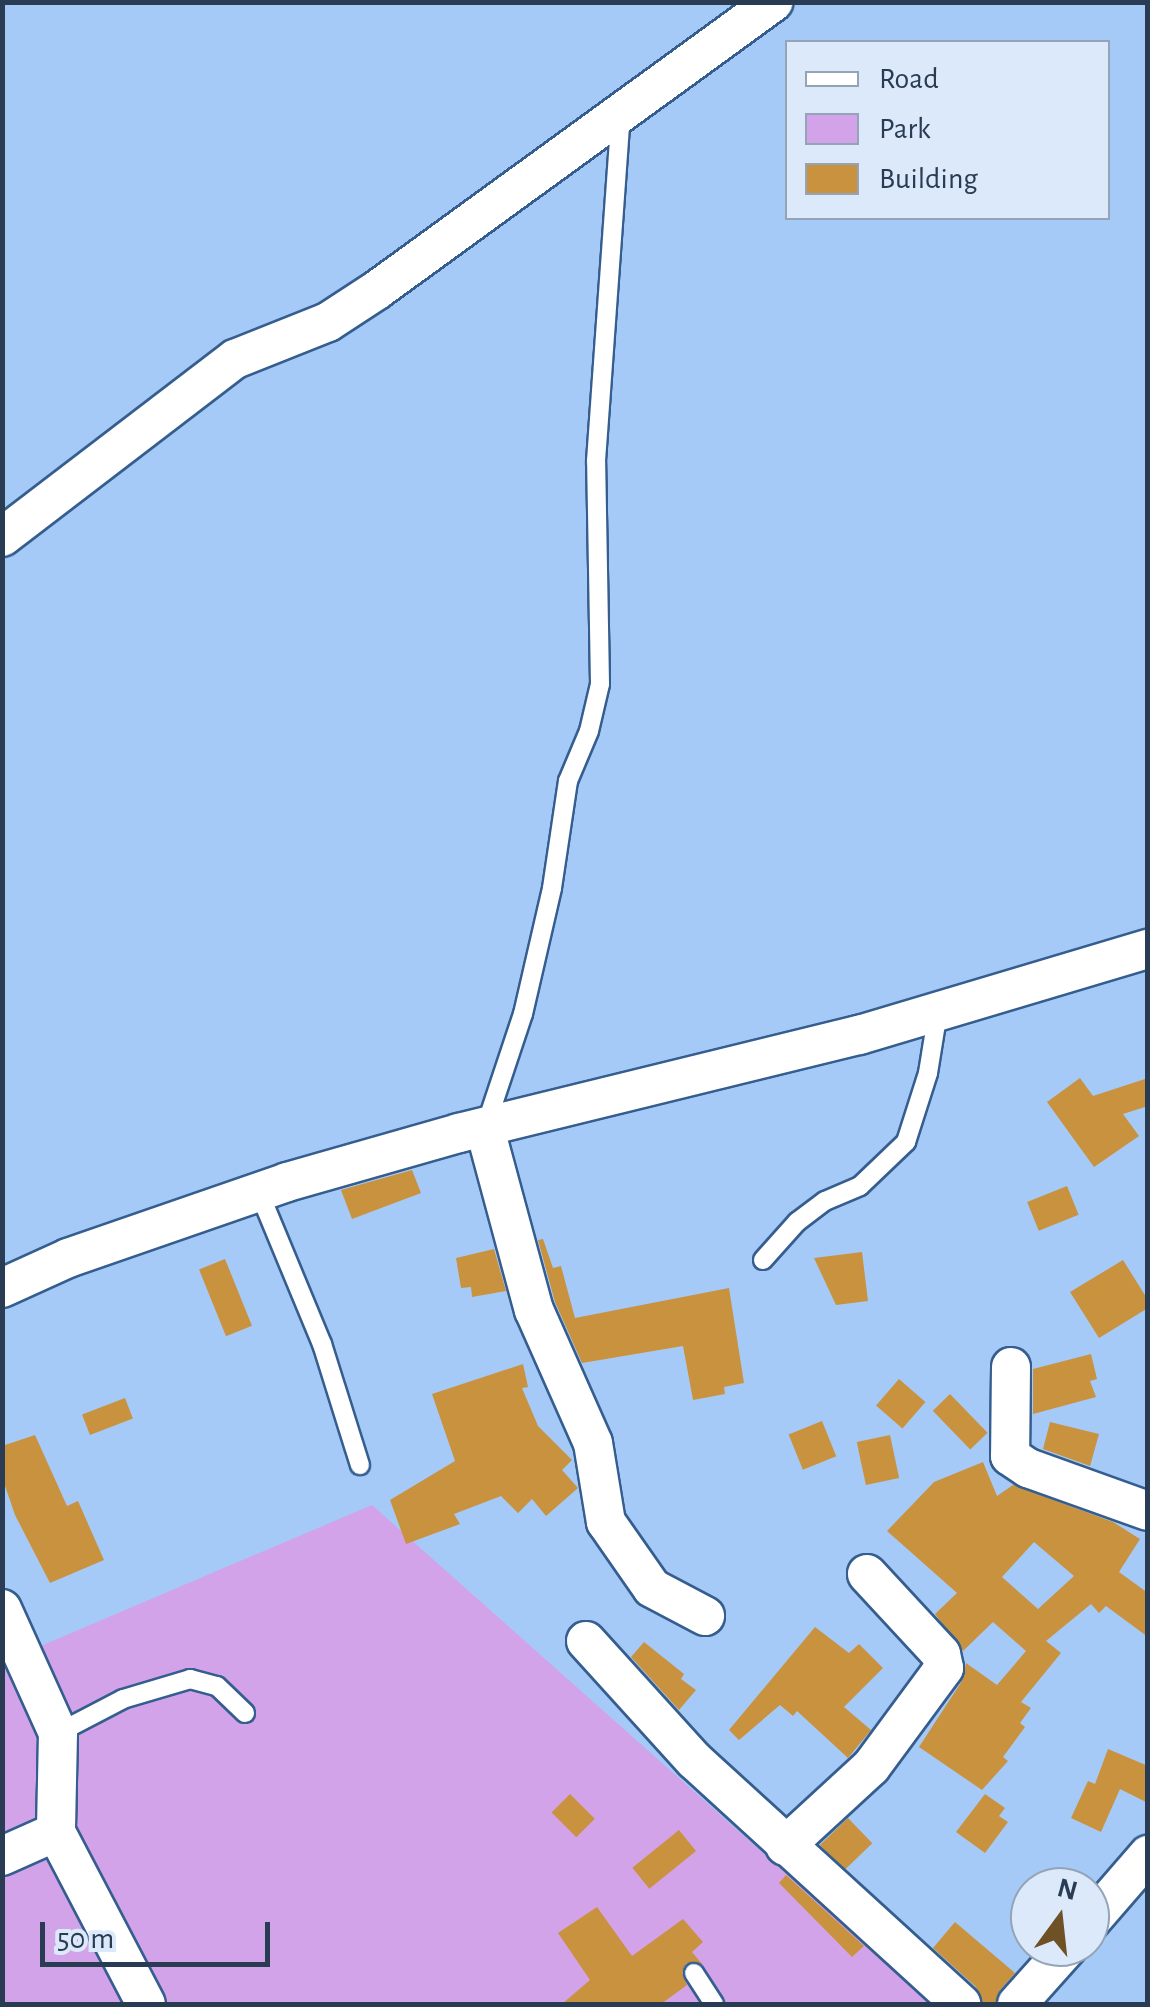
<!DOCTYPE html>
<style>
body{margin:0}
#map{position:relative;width:1150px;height:2007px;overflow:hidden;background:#a6caf7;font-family:"Alegreya Sans",sans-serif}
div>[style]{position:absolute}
.green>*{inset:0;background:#d2a3e9}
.building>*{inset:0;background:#c9923e;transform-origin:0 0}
.roads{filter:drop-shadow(2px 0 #355e8f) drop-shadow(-2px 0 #355e8f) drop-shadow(0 2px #355e8f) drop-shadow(0 -2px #355e8f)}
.lane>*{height:18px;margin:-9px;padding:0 9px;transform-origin:9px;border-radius:9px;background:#fff}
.street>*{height:38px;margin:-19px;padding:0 19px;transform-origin:19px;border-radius:19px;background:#fff}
span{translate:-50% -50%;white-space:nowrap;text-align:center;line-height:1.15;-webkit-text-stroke:8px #dbe9fa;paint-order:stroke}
.frame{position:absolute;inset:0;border:5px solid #2a3c53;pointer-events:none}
.legend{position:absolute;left:785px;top:40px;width:325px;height:180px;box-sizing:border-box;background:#dbe9fa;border:2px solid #94a4b7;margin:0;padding:12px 18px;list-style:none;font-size:30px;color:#2a3c53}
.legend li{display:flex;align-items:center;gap:20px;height:50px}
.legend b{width:50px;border:2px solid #94a4b7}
.north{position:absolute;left:1010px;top:1867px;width:100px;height:100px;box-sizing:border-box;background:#dbe9fa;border:2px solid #94a4b7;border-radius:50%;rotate:15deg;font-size:28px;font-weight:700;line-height:40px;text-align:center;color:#2a3c53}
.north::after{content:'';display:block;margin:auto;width:35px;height:45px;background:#6f5126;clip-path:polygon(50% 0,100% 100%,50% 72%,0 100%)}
.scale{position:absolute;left:40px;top:1922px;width:230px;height:45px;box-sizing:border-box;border:5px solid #2a3c53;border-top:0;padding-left:12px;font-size:30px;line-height:35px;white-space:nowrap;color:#2a3c53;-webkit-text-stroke:8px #dbe9fa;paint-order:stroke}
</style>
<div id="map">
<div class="green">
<i style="clip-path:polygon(372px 1505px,933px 2004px,3px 2004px,3px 1662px)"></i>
</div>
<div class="building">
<i style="clip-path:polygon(1080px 1078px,1093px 1096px,1148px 1078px,1148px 1106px,1123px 1114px,1139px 1136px,1094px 1167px,1047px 1102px)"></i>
<i style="clip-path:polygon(412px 1170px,421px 1193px,352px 1219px,341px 1190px)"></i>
<i style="left:1067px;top:1186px;width:31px;height:43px;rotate:68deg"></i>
<i style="clip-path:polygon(543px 1239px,553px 1268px,561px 1266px,575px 1318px,729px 1288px,744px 1383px,724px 1387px,725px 1394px,693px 1400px,683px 1346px,582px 1363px,555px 1302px,538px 1240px)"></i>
<i style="clip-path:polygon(494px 1249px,506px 1291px,472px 1297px,471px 1287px,461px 1288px,456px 1258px)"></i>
<i style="clip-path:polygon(862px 1252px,868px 1301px,836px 1305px,814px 1258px)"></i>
<i style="left:225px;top:1259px;width:72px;height:28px;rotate:68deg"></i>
<i style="clip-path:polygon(1123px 1260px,1148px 1300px,1148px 1308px,1099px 1338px,1070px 1292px)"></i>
<i style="clip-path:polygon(1091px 1354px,1097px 1379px,1090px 1381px,1096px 1397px,1033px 1414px,1033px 1369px)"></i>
<i style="clip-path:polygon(523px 1364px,528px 1387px,522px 1388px,538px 1426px,572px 1460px,562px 1470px,578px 1488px,546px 1516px,532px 1499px,518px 1513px,501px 1496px,454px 1514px,460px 1524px,406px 1544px,390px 1500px,455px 1461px,432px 1394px)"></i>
<i style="left:899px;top:1379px;width:35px;height:35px;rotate:41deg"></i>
<i style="left:950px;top:1394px;width:54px;height:24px;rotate:46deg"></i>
<i style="left:125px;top:1398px;width:22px;height:46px;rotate:69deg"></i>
<i style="left:822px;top:1421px;width:38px;height:36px;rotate:68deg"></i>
<i style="clip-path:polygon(1050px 1422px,1099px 1434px,1090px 1466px,1043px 1449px)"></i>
<i style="clip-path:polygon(35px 1435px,67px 1506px,78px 1501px,104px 1560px,50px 1583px,15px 1515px,2px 1477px,2px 1446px)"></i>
<i style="left:890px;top:1435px;width:44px;height:34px;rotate:78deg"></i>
<i style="clip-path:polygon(evenodd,983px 1462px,997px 1496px,1013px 1485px,1113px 1522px,1140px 1539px,1119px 1572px,1148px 1593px,1148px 1637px,1106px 1606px,1099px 1613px,1091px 1604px,1046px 1641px,1061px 1653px,1021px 1702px,1031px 1708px,1020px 1723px,1025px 1727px,1003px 1757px,1008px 1761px,982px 1790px,919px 1747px,962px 1681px,966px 1663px,997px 1685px,1026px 1651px,993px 1622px,963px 1651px,935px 1614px,957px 1593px,887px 1531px,934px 1482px,983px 1462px,1034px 1542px,1074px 1576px,1038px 1609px,1002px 1577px,1034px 1542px)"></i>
<i style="clip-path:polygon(815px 1627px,849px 1653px,859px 1644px,883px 1668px,844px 1707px,871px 1730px,848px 1758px,797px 1711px,793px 1716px,780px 1705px,739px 1740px,729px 1730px)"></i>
<i style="clip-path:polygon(644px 1642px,684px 1674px,681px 1679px,696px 1690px,679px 1710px,631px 1657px)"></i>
<i style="clip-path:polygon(1108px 1749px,1148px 1766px,1148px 1803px,1120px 1789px,1101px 1832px,1071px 1818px,1088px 1781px,1095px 1784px)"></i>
<i style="left:570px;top:1794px;width:35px;height:26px;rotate:45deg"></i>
<i style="clip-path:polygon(985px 1794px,1005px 1808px,999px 1816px,1008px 1822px,985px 1853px,956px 1832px)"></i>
<i style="left:848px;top:1818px;width:35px;height:39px;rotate:46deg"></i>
<i style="left:679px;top:1830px;width:27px;height:60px;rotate:51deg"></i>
<i style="clip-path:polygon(786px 1875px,864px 1946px,852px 1957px,779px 1883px)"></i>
<i style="clip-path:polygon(597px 1907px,632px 1956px,683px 1919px,703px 1942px,692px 1952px,702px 1964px,686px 1963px,682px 1973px,687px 1985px,661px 2004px,562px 2004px,590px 1980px,558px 1933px)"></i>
<i style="clip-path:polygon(955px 1922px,1015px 1973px,1000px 1990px,995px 2004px,983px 2004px,976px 1987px,933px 1948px)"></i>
</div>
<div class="roads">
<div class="lane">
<i style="left:486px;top:1125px;width:117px;rotate:-71.6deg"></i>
<i style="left:523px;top:1014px;width:129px;rotate:-77deg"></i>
<i style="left:552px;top:888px;width:108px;rotate:-81.5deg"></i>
<i style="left:568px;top:781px;width:54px;rotate:-67.2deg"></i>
<i style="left:589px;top:731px;width:48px;rotate:-76.8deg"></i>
<i style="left:600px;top:684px;width:223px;rotate:-91deg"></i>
<i style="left:596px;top:461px;width:348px;rotate:-85.9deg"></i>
<i style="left:259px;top:1192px;width:165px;rotate:67.5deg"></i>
<i style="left:322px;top:1344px;width:127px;rotate:72.6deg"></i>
<i style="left:763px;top:1260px;width:51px;rotate:-48.2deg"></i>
<i style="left:797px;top:1222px;width:35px;rotate:-37deg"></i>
<i style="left:825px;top:1201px;width:38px;rotate:-23deg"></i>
<i style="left:860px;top:1186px;width:64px;rotate:-43.7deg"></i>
<i style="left:906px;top:1142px;width:72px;rotate:-72.3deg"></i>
<i style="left:928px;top:1073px;width:63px;rotate:-80.8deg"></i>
<i style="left:58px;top:1733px;width:73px;rotate:-27.6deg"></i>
<i style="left:123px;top:1699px;width:70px;rotate:-16.6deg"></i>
<i style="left:190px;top:1679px;width:28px;rotate:15deg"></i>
<i style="left:217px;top:1686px;width:39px;rotate:44deg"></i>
<i style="left:694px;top:1973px;width:37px;rotate:57deg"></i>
</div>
<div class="street">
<i style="left:2px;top:537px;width:293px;rotate:-37.4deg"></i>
<i style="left:235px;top:359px;width:100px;rotate:-21.7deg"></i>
<i style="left:328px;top:322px;width:59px;rotate:-33.1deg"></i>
<i style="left:377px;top:290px;width:490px;rotate:-36deg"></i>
<i style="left:485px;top:1129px;width:188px;rotate:74.9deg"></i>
<i style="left:534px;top:1310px;width:145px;rotate:66.1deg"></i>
<i style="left:593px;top:1443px;width:80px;rotate:80.7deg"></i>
<i style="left:606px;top:1522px;width:80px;rotate:55.1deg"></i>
<i style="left:652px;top:1588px;width:60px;rotate:27.8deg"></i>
<i style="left:2px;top:1288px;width:72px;rotate:-24.4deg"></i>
<i style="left:68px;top:1258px;width:232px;rotate:-19.1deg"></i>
<i style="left:287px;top:1182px;width:179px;rotate:-15.9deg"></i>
<i style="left:459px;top:1133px;width:412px;rotate:-13.8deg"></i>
<i style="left:859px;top:1035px;width:302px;rotate:-16.6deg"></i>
<i style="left:1011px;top:1367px;width:89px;rotate:90.6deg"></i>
<i style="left:1010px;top:1456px;width:22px;rotate:34deg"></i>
<i style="left:1028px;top:1468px;width:127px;rotate:19.7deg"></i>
<i style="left:2px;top:1609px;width:136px;rotate:65.7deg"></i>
<i style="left:58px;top:1733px;width:99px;rotate:91.2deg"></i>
<i style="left:56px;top:1832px;width:194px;rotate:62.4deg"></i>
<i style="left:586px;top:1641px;width:161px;rotate:47.8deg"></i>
<i style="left:694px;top:1760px;width:362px;rotate:42.4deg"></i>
<i style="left:785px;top:1846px;width:117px;rotate:-42.6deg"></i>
<i style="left:871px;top:1767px;width:123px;rotate:-53.6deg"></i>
<i style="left:944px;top:1668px;width:14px;rotate:-102deg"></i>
<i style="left:941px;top:1654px;width:109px;rotate:-132.8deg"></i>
<i style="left:2px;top:1856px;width:59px;rotate:-24deg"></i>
<i style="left:1090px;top:1922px;width:89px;rotate:-49.1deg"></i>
<i style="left:1017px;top:2004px;width:76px;rotate:-48.2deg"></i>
</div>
</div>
<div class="frame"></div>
<ul class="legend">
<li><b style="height:12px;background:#fff"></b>Road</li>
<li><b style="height:28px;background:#d2a3e9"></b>Park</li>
<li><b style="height:28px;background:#c9923e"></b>Building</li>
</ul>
<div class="north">N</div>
<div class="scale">50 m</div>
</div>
